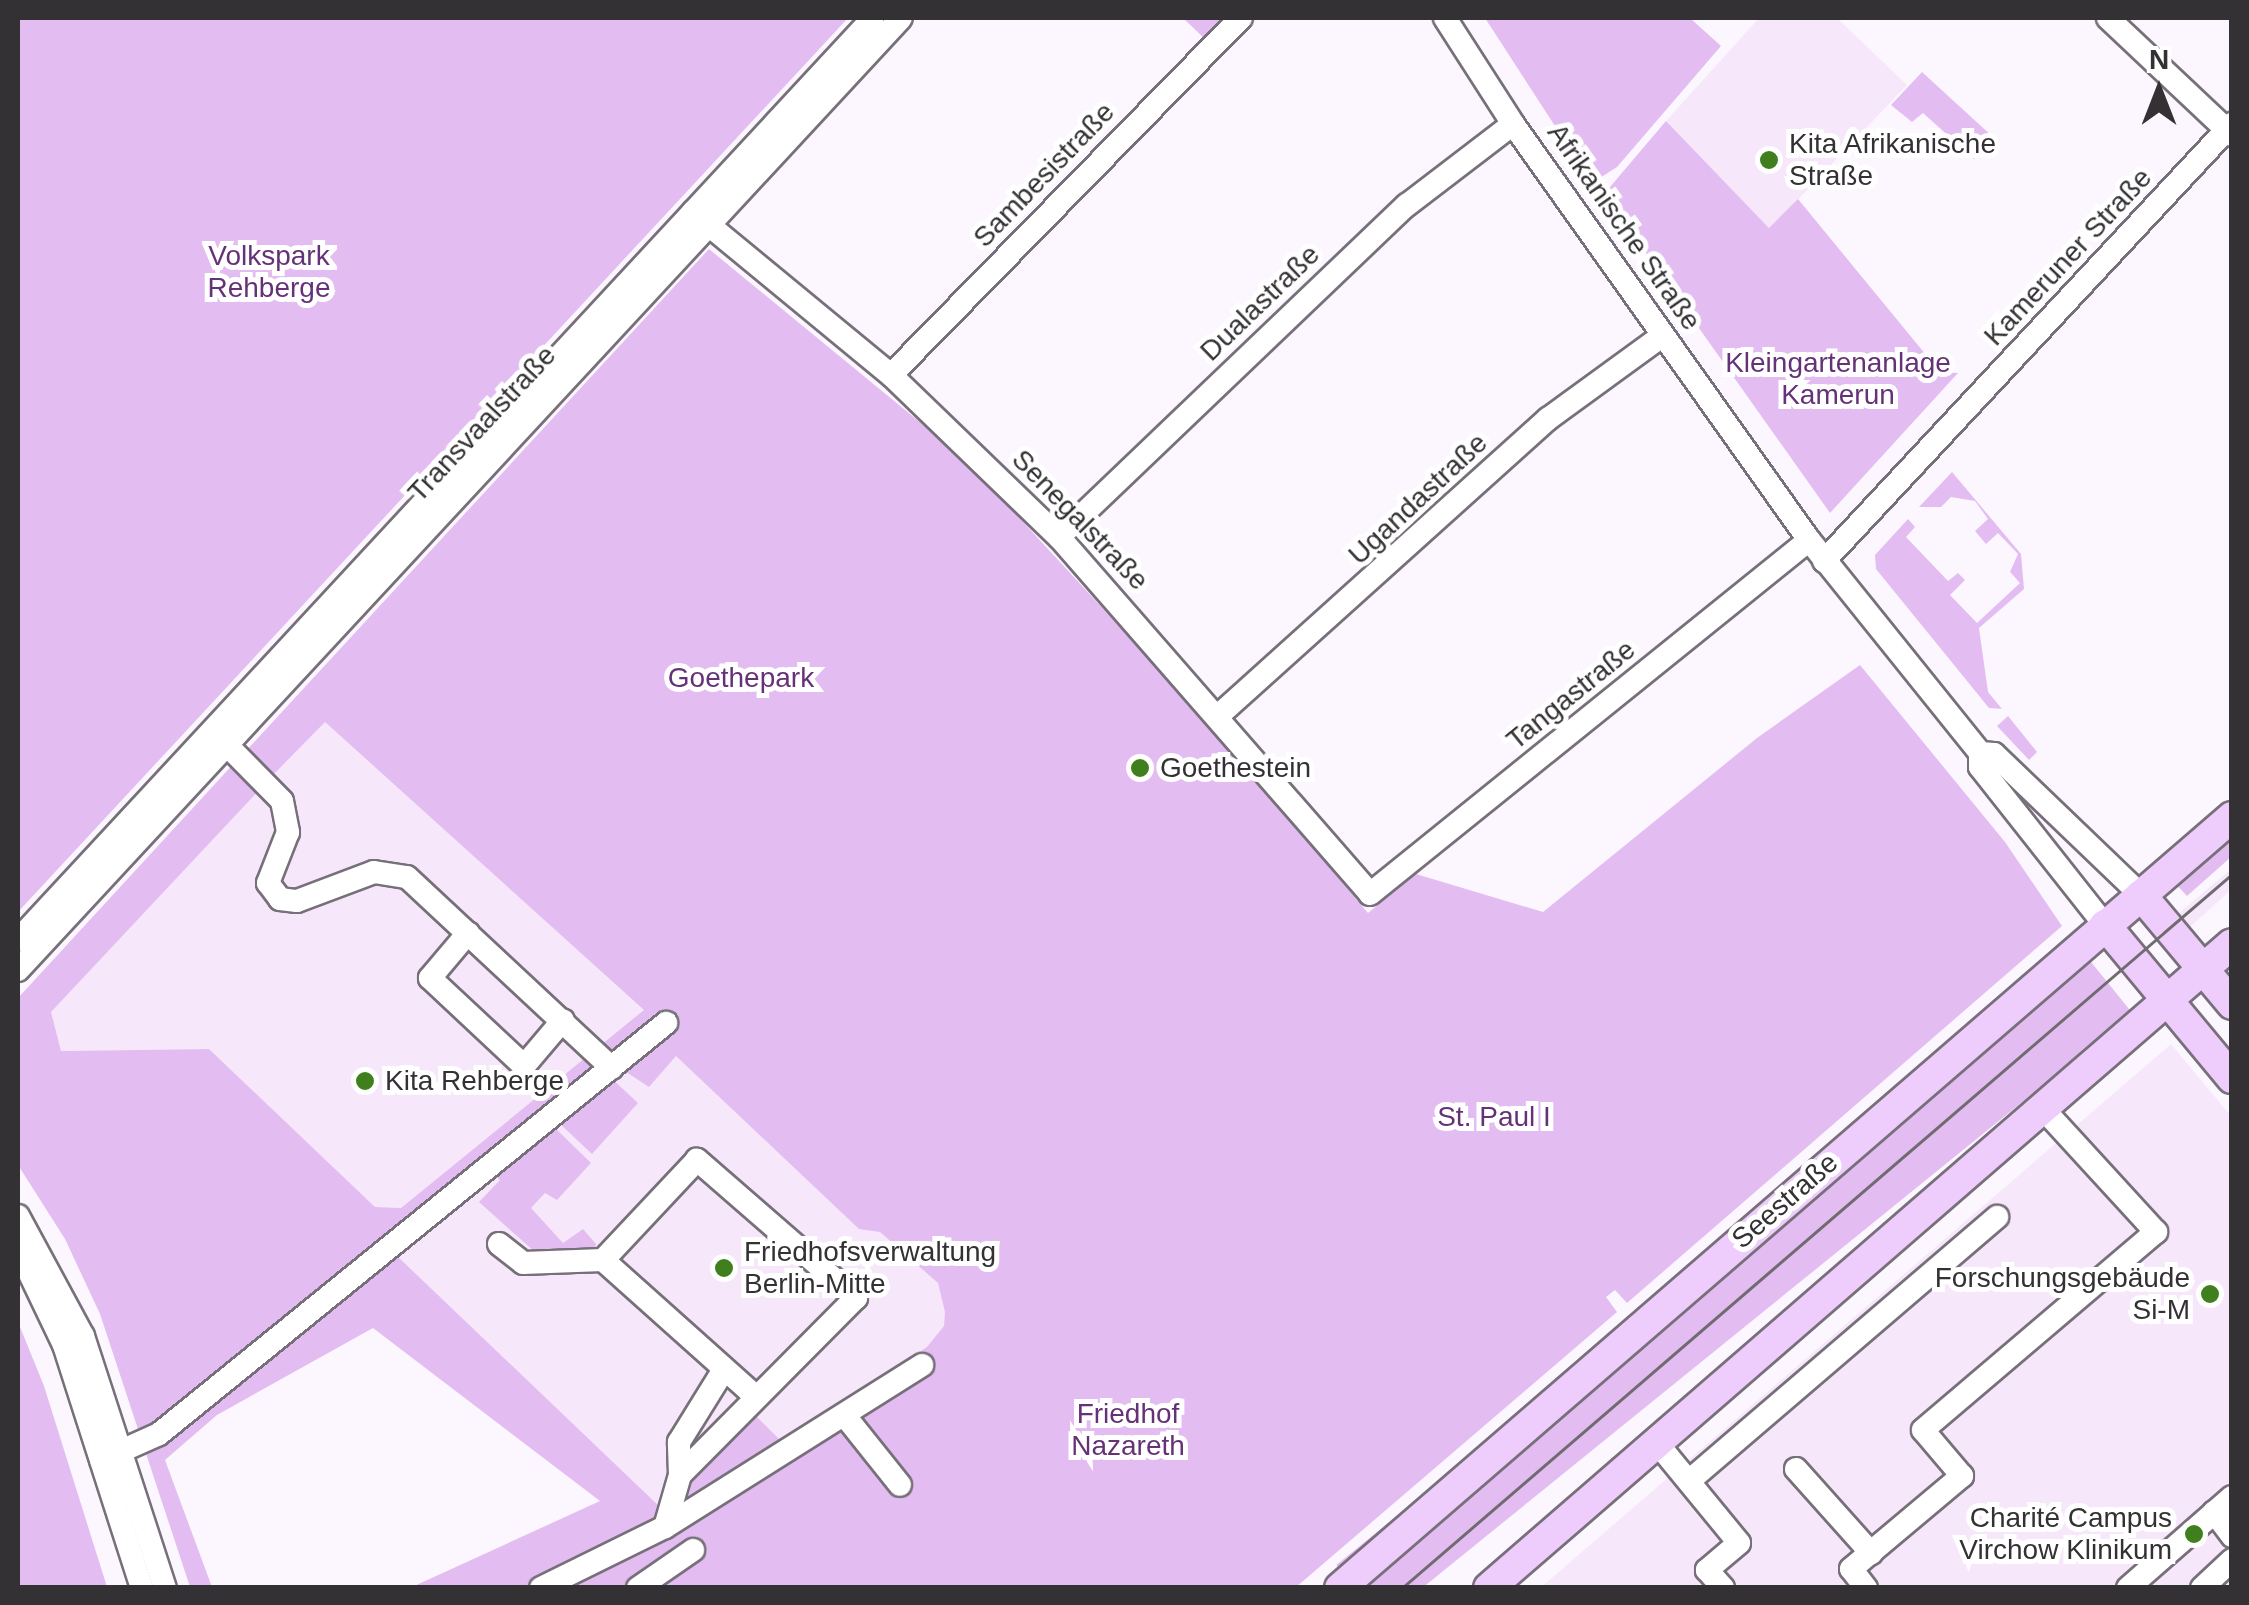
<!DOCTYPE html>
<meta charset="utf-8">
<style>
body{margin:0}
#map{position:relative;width:2249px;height:1605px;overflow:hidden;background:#fcf7fe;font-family:Arial,sans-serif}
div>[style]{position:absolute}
.built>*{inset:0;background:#f6e8fa}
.green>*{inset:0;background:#e3bdf1;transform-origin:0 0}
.roads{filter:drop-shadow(2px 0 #77707a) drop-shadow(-2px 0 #77707a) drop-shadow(0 2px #77707a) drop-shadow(0 -2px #77707a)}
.minor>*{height:22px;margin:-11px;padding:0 11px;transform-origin:11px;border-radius:11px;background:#fff}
.major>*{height:30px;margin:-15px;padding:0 15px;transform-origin:15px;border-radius:15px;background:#eeccfb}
.tram>*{height:2.5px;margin:-1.25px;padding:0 1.25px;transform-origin:1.25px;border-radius:1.25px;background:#6f6b70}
.dots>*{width:28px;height:28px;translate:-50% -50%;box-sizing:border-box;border:5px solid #fff;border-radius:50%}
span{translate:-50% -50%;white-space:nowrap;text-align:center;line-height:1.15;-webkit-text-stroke:10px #fff;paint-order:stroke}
.poi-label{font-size:28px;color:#343135}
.left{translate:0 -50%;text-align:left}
.right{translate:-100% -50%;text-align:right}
.street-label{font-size:28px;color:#343135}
.park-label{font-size:28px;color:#663277}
.frame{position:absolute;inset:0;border:20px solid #343135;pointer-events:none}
.north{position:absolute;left:2109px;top:40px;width:100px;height:100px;-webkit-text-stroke:8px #fff;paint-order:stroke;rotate:0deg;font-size:28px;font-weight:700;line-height:40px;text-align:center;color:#343135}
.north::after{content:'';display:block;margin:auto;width:35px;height:45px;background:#343135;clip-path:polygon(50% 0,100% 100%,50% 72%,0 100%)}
</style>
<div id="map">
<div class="built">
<i style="clip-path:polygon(1759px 18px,1837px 18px,1907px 85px,1770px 229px,1666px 121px)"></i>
<i style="clip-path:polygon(324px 721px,645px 1010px,401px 1208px,375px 1207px,209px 1049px,61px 1051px,50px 1012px)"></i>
<i style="clip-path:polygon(2231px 869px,2231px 890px,2190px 927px,2178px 914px)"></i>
<i style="clip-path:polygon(670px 1027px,955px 1291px,957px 1333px,677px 1507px,659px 1506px,395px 1254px)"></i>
<i style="clip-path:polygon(2171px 1044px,2231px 1116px,2231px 1587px,1540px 1588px)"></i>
</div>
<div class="green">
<i style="clip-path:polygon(18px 18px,848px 18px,18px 912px)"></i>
<i style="clip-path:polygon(1183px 18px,1226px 18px,1205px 39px)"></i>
<i style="clip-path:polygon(1485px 18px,1690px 18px,1721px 46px,1617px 167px,1592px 183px)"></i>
<i style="clip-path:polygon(1922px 72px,1993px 137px,1974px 159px,1923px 113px,1912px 122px,1891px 105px)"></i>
<i style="clip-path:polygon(1666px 121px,1769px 228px,1798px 199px,1940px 372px,1958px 373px,1830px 513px,1604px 194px)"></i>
<i style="clip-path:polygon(evenodd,709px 249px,966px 460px,1213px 728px,1368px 913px,1416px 874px,1543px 912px,1757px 738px,1860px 665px,2005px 842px,2062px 926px,1627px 1303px,1615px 1290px,1606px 1297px,1617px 1312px,1295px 1588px,412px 1587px,600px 1501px,373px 1328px,217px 1415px,165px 1460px,212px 1587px,190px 1587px,100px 1314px,65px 1239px,18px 1165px,18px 998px,237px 760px,264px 785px,51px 1012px,61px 1051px,209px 1049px,375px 1207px,401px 1208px,644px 1010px,325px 722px,271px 777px,244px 753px,709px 249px,676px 1056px,859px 1229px,880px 1232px,938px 1283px,945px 1312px,944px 1326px,927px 1347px,784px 1444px,755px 1415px,688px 1483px,677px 1506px,659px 1506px,395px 1254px,492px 1172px,500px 1180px,479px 1202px,535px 1252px,594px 1253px,596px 1244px,583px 1229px,563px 1243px,531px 1208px,545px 1193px,557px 1200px,591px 1163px,551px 1124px,558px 1122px,592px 1154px,638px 1103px,610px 1077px,620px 1068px,649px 1087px,676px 1056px)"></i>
<i style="clip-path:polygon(1952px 472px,2021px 554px,2024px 589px,1979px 628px,1988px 692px,2002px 709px,1989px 708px,1876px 569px,1875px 555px,1908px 519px,1915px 527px,1906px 537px,1948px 581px,1958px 573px,1965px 580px,1950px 595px,1977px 623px,2020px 583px,2010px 572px,2018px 554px,1998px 533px,1986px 544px,1975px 531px,1988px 519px,1975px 501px,1951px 497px,1941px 507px,1919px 507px)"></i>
<i style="clip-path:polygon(2008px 716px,2037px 752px,2029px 760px,1997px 726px)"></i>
<i style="clip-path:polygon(2231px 834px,2231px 857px,2187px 896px,2175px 883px)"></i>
<i style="left:2087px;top:957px;width:72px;height:966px;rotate:51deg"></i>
<i style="clip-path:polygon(18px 1322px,44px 1386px,107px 1587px,18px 1587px)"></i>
</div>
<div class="roads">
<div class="minor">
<i style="left:1445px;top:18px;width:126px;rotate:57.3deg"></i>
<i style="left:1513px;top:124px;width:511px;rotate:54.57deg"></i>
<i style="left:1809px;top:540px;width:273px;rotate:51.2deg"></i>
<i style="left:1980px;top:753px;width:14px;rotate:90deg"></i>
<i style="left:1980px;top:767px;width:201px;rotate:51.7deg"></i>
<i style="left:2108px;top:18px;width:170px;rotate:43.3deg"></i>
<i style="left:693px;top:212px;width:256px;rotate:39.5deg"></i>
<i style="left:891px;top:375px;width:233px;rotate:44deg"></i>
<i style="left:1059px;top:537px;width:473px;rotate:48.9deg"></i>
<i style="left:1370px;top:894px;width:564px;rotate:-38.88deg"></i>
<i style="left:891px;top:375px;width:500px;rotate:-45.6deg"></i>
<i style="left:1059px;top:537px;width:481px;rotate:-43.7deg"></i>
<i style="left:1407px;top:205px;width:133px;rotate:-37.4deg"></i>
<i style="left:1824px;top:561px;width:598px;rotate:-46.97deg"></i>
<i style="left:1219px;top:715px;width:443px;rotate:-42deg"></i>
<i style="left:1548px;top:419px;width:142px;rotate:-36.1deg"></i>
<i style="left:215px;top:733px;width:95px;rotate:45.4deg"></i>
<i style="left:282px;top:801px;width:32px;rotate:79deg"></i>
<i style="left:288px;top:832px;width:55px;rotate:111.4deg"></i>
<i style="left:268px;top:883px;width:20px;rotate:53deg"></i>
<i style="left:280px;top:899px;width:17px;rotate:7deg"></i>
<i style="left:297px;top:901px;width:82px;rotate:-20.6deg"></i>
<i style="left:374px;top:872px;width:33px;rotate:9deg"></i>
<i style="left:407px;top:877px;width:280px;rotate:43deg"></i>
<i style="left:1980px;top:753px;width:14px;rotate:4deg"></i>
<i style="left:1994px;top:754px;width:204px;rotate:43.8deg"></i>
<i style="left:468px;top:933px;width:59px;rotate:130.2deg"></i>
<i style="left:430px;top:978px;width:129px;rotate:43.1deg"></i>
<i style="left:524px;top:1066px;width:60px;rotate:-49.7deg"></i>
<i style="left:18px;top:940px;width:1257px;rotate:-47.16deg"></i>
<i style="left:18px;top:970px;width:1298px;rotate:-47.15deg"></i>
<i style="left:18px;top:1216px;width:136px;rotate:61.6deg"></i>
<i style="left:83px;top:1336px;width:265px;rotate:72deg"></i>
<i style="left:499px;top:1244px;width:31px;rotate:38deg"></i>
<i style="left:523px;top:1263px;width:80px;rotate:-2.1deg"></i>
<i style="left:18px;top:1249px;width:106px;rotate:64.4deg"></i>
<i style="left:64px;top:1345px;width:255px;rotate:72.2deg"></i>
<i style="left:845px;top:1416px;width:88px;rotate:51.4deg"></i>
<i style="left:1657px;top:1443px;width:129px;rotate:50.6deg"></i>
<i style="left:1739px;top:1543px;width:42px;rotate:139.8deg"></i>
<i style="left:1707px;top:1570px;width:24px;rotate:48deg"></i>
<i style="left:101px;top:1460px;width:64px;rotate:-24.1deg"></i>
<i style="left:159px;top:1434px;width:653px;rotate:-39.03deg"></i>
<i style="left:1796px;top:1469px;width:113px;rotate:48.2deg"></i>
<i style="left:680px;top:1475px;width:33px;rotate:-92deg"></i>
<i style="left:679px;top:1442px;width:84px;rotate:-58.2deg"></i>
<i style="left:1689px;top:1481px;width:406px;rotate:-40.6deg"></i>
<i style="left:2214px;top:1512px;width:30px;rotate:53deg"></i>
<i style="left:665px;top:1527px;width:54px;rotate:-73.9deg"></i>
<i style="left:680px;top:1475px;width:250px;rotate:-45.2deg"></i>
<i style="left:856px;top:1298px;width:211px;rotate:-139deg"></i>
<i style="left:697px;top:1160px;width:137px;rotate:133.2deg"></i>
<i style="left:603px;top:1260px;width:204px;rotate:41.8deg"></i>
<i style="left:541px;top:1588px;width:138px;rotate:-26.2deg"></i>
<i style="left:665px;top:1527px;width:304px;rotate:-32.2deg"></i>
<i style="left:638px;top:1588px;width:67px;rotate:-34.6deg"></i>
<i style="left:1866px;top:1588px;width:24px;rotate:-128deg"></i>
<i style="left:1851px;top:1569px;width:145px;rotate:-40deg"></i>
<i style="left:1962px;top:1476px;width:60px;rotate:-130.3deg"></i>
<i style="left:1923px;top:1430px;width:306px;rotate:-40.4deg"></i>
<i style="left:2156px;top:1232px;width:164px;rotate:-132.5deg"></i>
<i style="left:2128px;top:1588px;width:138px;rotate:-41.2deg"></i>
<i style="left:2202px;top:1588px;width:41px;rotate:-43deg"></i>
</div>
<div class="major">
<i style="left:2141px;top:895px;width:142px;rotate:50.1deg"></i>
<i style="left:2105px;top:925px;width:199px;rotate:50.3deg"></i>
<i style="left:1340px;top:1588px;width:1179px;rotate:-40.84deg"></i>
<i style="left:1489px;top:1588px;width:983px;rotate:-40.92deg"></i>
</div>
</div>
<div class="tram">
<i style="left:1402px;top:1588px;width:1095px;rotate:-40.7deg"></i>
</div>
<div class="dots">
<i style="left:1769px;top:160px;background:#407f1e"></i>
<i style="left:1140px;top:768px;background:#407f1e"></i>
<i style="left:365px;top:1081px;background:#407f1e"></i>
<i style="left:724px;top:1268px;background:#407f1e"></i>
<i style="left:2210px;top:1294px;background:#407f1e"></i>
<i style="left:2194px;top:1534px;background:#407f1e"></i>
</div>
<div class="poi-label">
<span class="left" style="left:1789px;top:160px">Kita Afrikanische<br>Straße</span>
<span class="left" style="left:1160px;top:768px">Goethestein</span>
<span class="left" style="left:385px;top:1081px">Kita Rehberge</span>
<span class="left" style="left:744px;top:1268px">Friedhofsverwaltung<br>Berlin-Mitte</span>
<span class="right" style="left:2190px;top:1294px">Forschungsgebäude<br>Si-M</span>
<span class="right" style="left:2172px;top:1534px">Charité Campus<br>Virchow Klinikum</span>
</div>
<div class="street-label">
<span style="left:1044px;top:175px;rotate:-46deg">Sambesistraße</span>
<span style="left:1624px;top:227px;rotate:55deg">Afrikanische Straße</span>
<span style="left:2068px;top:257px;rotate:-47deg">Kameruner Straße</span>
<span style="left:1260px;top:303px;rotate:-44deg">Dualastraße</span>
<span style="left:482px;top:424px;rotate:-47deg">Transvaalstraße</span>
<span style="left:1418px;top:499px;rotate:-43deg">Ugandastraße</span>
<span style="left:1080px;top:520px;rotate:46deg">Senegalstraße</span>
<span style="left:1571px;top:695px;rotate:-39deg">Tangastraße</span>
<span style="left:1785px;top:1201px;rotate:-41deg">Seestraße</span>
</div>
<div class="park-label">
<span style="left:269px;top:272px">Volkspark<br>Rehberge</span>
<span style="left:1838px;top:379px">Kleingartenanlage<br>Kamerun</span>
<span style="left:741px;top:678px">Goethepark</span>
<span style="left:1494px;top:1117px">St. Paul I</span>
<span style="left:1128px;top:1430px">Friedhof<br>Nazareth</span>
</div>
<div class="frame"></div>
<div class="north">N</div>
</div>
